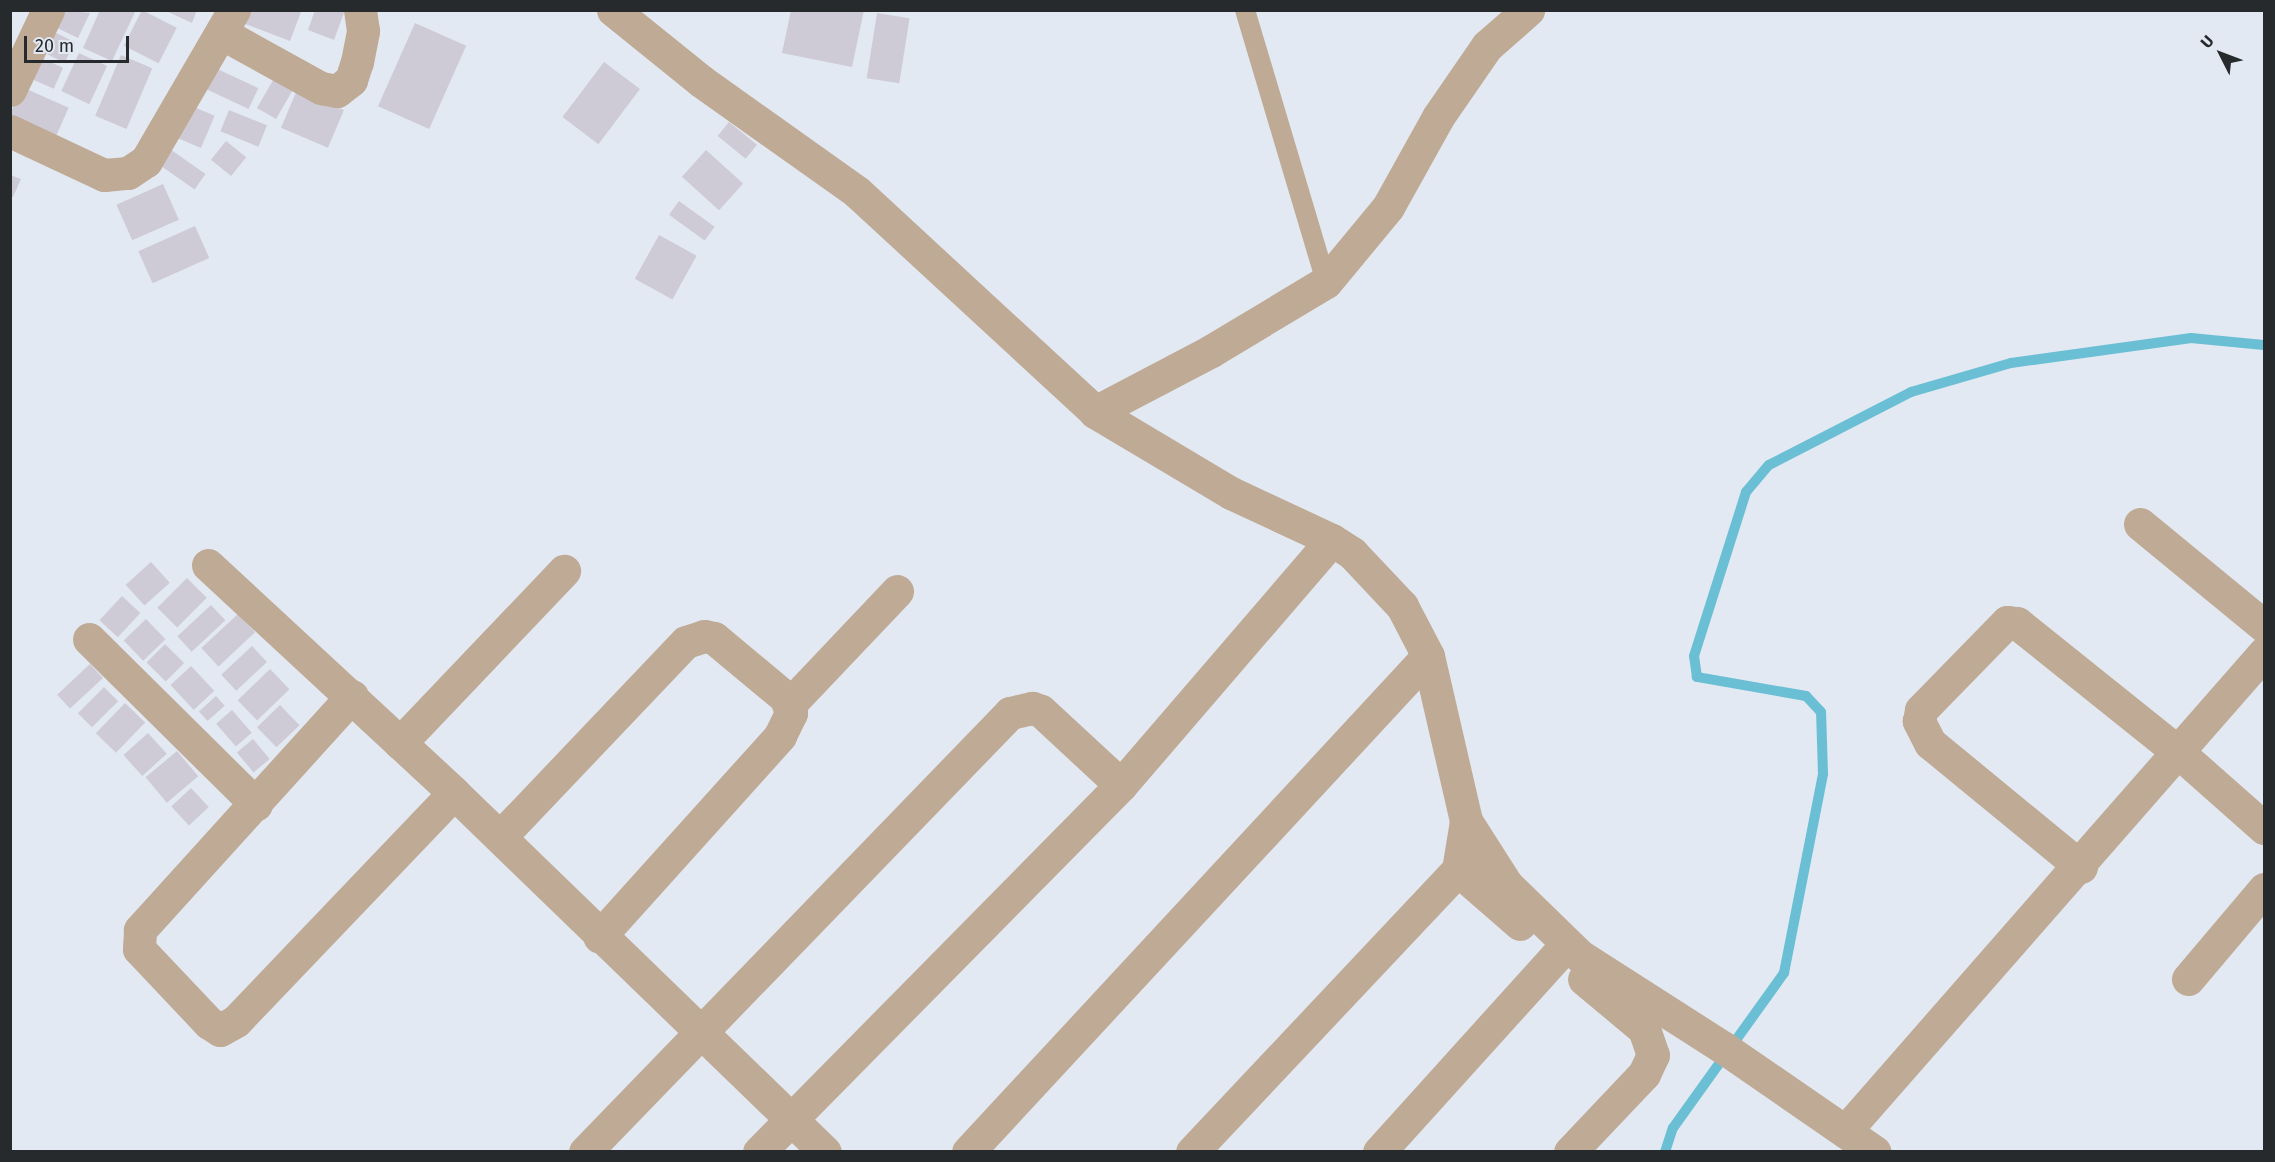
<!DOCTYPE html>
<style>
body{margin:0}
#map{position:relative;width:2275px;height:1162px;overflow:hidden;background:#e2e9f2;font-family:"Fira Sans",sans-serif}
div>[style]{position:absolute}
.stream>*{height:10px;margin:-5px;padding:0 5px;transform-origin:5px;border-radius:5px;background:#6bbfd4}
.building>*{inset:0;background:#cecbd6;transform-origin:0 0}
.service>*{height:20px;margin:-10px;padding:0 10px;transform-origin:10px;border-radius:10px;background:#bfaa95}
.minor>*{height:33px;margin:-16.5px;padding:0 16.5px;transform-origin:16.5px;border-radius:16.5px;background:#bfaa95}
span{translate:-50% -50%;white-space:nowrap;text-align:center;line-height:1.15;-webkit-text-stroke:5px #e2e9f2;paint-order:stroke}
.frame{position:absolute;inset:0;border:12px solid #272a2d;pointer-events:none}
.north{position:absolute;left:2191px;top:24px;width:60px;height:60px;-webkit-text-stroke:4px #e2e9f2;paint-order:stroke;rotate:312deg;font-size:16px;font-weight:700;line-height:24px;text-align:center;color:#272a2d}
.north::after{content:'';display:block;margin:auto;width:21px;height:27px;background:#272a2d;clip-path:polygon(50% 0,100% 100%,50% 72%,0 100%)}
.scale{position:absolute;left:24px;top:36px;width:105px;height:27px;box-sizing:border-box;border:3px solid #272a2d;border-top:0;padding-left:8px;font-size:18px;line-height:21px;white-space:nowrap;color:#272a2d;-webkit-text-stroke:4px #e2e9f2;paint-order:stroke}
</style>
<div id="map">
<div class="stream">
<i style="left:1665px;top:1152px;width:25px;rotate:-72deg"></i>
<i style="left:1673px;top:1128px;width:191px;rotate:-54.4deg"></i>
<i style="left:1784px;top:973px;width:203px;rotate:-78.9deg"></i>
<i style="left:1823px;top:774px;width:62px;rotate:-91.8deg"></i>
<i style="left:1821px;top:712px;width:22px;rotate:-133deg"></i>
<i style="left:1806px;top:696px;width:111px;rotate:-170.1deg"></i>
<i style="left:1697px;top:677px;width:21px;rotate:-98deg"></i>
<i style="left:1694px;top:656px;width:172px;rotate:-72.4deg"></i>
<i style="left:1746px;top:492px;width:35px;rotate:-50deg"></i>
<i style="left:1769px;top:465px;width:160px;rotate:-27.2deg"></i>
<i style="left:1911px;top:392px;width:104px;rotate:-16.2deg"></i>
<i style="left:2011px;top:363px;width:182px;rotate:-7.9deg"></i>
<i style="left:2191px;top:338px;width:73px;rotate:5.5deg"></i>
</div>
<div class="building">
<i style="clip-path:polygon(59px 10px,90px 13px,78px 38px,51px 25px)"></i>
<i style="clip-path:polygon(100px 10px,136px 10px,112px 61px,83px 48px)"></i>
<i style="left:142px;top:10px;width:39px;height:40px;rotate:27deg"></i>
<i style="clip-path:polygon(164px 10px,197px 10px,192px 23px)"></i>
<i style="clip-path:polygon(244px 10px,296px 10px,301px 12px,290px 41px,240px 22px)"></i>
<i style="clip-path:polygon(315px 10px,345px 10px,334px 40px,308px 30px)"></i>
<i style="clip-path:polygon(791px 10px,864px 10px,852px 67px,782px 53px)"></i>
<i style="left:877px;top:13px;width:33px;height:66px;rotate:9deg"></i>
<i style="left:415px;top:23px;width:56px;height:91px;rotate:24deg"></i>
<i style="left:46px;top:28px;width:32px;height:23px;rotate:26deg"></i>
<i style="left:79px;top:53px;width:31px;height:42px;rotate:25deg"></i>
<i style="left:32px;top:54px;width:34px;height:23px;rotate:24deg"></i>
<i style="left:121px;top:55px;width:34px;height:66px;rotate:23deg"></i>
<i style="left:604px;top:62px;width:45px;height:69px;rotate:37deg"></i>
<i style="left:213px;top:67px;width:50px;height:23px;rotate:25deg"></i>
<i style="left:276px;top:75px;width:22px;height:38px;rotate:30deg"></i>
<i style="left:22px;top:87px;width:51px;height:36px;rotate:24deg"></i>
<i style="left:297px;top:90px;width:51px;height:41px;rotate:23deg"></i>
<i style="left:187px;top:104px;width:30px;height:35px;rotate:23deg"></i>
<i style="left:229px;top:110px;width:41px;height:23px;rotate:22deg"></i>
<i style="left:729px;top:122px;width:36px;height:18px;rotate:39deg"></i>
<i style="left:226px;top:141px;width:26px;height:24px;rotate:39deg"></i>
<i style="left:167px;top:147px;width:47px;height:19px;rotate:35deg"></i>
<i style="left:706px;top:150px;width:50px;height:36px;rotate:42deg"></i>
<i style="clip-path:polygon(10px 175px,21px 179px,13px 197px,10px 196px)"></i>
<i style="left:163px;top:184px;width:39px;height:51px;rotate:66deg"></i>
<i style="left:679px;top:201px;width:44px;height:17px;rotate:36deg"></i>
<i style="left:195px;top:226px;width:35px;height:62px;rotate:66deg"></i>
<i style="left:659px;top:235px;width:43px;height:50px;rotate:29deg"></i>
<i style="left:151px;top:562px;width:28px;height:34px;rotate:48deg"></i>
<i style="left:187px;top:578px;width:28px;height:42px;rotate:45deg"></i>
<i style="left:122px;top:596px;width:25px;height:33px;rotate:43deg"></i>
<i style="left:211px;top:605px;width:21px;height:46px;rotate:47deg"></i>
<i style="left:238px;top:614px;width:25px;height:50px;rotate:47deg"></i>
<i style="left:146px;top:619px;width:28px;height:31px;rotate:46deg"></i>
<i style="left:165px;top:644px;width:27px;height:26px;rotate:45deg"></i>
<i style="left:252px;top:646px;width:22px;height:42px;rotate:47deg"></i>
<i style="left:90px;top:664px;width:19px;height:45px;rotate:47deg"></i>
<i style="left:191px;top:666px;width:34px;height:28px;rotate:47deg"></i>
<i style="left:270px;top:669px;width:28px;height:45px;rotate:46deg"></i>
<i style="left:104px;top:687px;width:20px;height:37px;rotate:45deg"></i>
<i style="left:216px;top:696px;width:13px;height:23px;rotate:48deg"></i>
<i style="left:125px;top:703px;width:28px;height:42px;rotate:44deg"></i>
<i style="left:280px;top:705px;width:28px;height:32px;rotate:46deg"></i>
<i style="left:232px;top:710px;width:30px;height:21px;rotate:49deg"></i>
<i style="left:148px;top:733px;width:28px;height:33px;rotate:48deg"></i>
<i style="left:253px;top:739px;width:26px;height:21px;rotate:50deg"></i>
<i style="left:177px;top:751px;width:33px;height:41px;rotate:50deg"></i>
<i style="left:191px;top:788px;width:26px;height:27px;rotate:47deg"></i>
</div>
<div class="service">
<i style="left:1245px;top:10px;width:284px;rotate:73.4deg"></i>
</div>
<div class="minor">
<i style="left:613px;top:10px;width:113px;rotate:38.9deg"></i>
<i style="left:701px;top:81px;width:191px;rotate:35.4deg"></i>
<i style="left:857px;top:192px;width:324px;rotate:42.7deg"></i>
<i style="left:1095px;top:412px;width:158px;rotate:30.8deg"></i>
<i style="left:1231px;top:493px;width:111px;rotate:25deg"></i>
<i style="left:1332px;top:540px;width:24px;rotate:33deg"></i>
<i style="left:1352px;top:553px;width:73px;rotate:46.7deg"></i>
<i style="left:1402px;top:606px;width:56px;rotate:62.5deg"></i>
<i style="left:1428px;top:656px;width:169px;rotate:77deg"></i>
<i style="left:1466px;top:821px;width:76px;rotate:57.4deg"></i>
<i style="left:1507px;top:885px;width:102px;rotate:44.2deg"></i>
<i style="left:1580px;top:956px;width:171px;rotate:32.6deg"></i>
<i style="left:1724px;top:1048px;width:183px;rotate:34.6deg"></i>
<i style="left:223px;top:34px;width:112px;rotate:28.9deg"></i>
<i style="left:321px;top:88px;width:16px;rotate:11deg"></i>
<i style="left:337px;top:91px;width:18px;rotate:-38deg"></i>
<i style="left:351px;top:80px;width:19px;rotate:-72deg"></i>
<i style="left:357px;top:62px;width:32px;rotate:-79deg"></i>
<i style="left:363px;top:31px;width:21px;rotate:-98deg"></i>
<i style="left:10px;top:90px;width:89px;rotate:-64.6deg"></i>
<i style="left:10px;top:131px;width:104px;rotate:25.1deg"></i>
<i style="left:104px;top:175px;width:24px;rotate:-5deg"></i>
<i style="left:128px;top:173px;width:22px;rotate:-34deg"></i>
<i style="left:146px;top:161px;width:175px;rotate:-59.8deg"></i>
<i style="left:1095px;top:412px;width:131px;rotate:-27.7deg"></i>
<i style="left:1211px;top:351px;width:134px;rotate:-31deg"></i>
<i style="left:1326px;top:282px;width:97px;rotate:-50.4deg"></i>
<i style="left:1388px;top:207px;width:103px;rotate:-60.9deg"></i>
<i style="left:1438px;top:117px;width:86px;rotate:-55.4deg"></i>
<i style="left:1487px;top:46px;width:55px;rotate:-41.3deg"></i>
<i style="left:2140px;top:524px;width:161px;rotate:39.4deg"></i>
<i style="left:208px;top:565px;width:335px;rotate:42.8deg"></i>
<i style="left:454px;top:793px;width:516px;rotate:44.06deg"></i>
<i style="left:89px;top:639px;width:235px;rotate:44.7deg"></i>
<i style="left:352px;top:696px;width:316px;rotate:132.2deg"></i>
<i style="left:140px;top:930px;width:19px;rotate:93deg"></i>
<i style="left:139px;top:949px;width:102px;rotate:46.6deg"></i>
<i style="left:209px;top:1023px;width:13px;rotate:32deg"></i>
<i style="left:220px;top:1030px;width:18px;rotate:-29deg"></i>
<i style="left:236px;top:1021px;width:315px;rotate:-46.3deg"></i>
<i style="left:789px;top:705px;width:157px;rotate:-46.5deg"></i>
<i style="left:400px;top:743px;width:238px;rotate:-46.4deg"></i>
<i style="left:500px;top:837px;width:269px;rotate:-46.4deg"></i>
<i style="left:686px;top:642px;width:19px;rotate:-18deg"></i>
<i style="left:704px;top:636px;width:10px;rotate:11deg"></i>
<i style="left:714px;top:638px;width:94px;rotate:39.8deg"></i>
<i style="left:786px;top:698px;width:16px;rotate:72deg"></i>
<i style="left:791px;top:713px;width:25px;rotate:116deg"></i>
<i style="left:780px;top:736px;width:270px;rotate:132deg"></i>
<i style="left:2081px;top:867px;width:195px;rotate:-140.6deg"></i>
<i style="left:1930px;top:743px;width:25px;rotate:-117deg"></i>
<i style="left:1919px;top:721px;width:11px;rotate:-80deg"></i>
<i style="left:1921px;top:710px;width:123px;rotate:-45.7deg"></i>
<i style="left:2007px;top:622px;width:10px;rotate:6deg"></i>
<i style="left:2017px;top:623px;width:206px;rotate:38.7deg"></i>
<i style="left:2178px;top:752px;width:115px;rotate:41.5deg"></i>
<i style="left:1458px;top:870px;width:82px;rotate:41.1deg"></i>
<i style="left:2188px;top:979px;width:118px;rotate:-49.8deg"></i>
<i style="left:1847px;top:1129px;width:633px;rotate:-48.78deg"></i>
<i style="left:585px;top:1152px;width:611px;rotate:-45.93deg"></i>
<i style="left:1010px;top:713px;width:23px;rotate:-13deg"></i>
<i style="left:1032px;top:708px;width:9px;rotate:18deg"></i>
<i style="left:1041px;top:711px;width:109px;rotate:42.8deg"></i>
<i style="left:759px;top:1152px;width:515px;rotate:-45.39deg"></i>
<i style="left:1121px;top:785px;width:323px;rotate:-49.3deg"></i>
<i style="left:968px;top:1152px;width:676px;rotate:-47.16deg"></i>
<i style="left:1192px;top:1152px;width:388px;rotate:-46.7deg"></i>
<i style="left:1458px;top:870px;width:50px;rotate:-80.7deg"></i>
<i style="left:1379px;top:1152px;width:264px;rotate:-47.9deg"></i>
<i style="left:1570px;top:1152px;width:108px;rotate:-46.5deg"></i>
<i style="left:1644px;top:1074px;width:21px;rotate:-65deg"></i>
<i style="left:1653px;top:1055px;width:28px;rotate:-109deg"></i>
<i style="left:1644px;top:1029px;width:78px;rotate:-140.2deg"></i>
</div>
<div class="frame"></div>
<div class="north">U</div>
<div class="scale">20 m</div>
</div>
